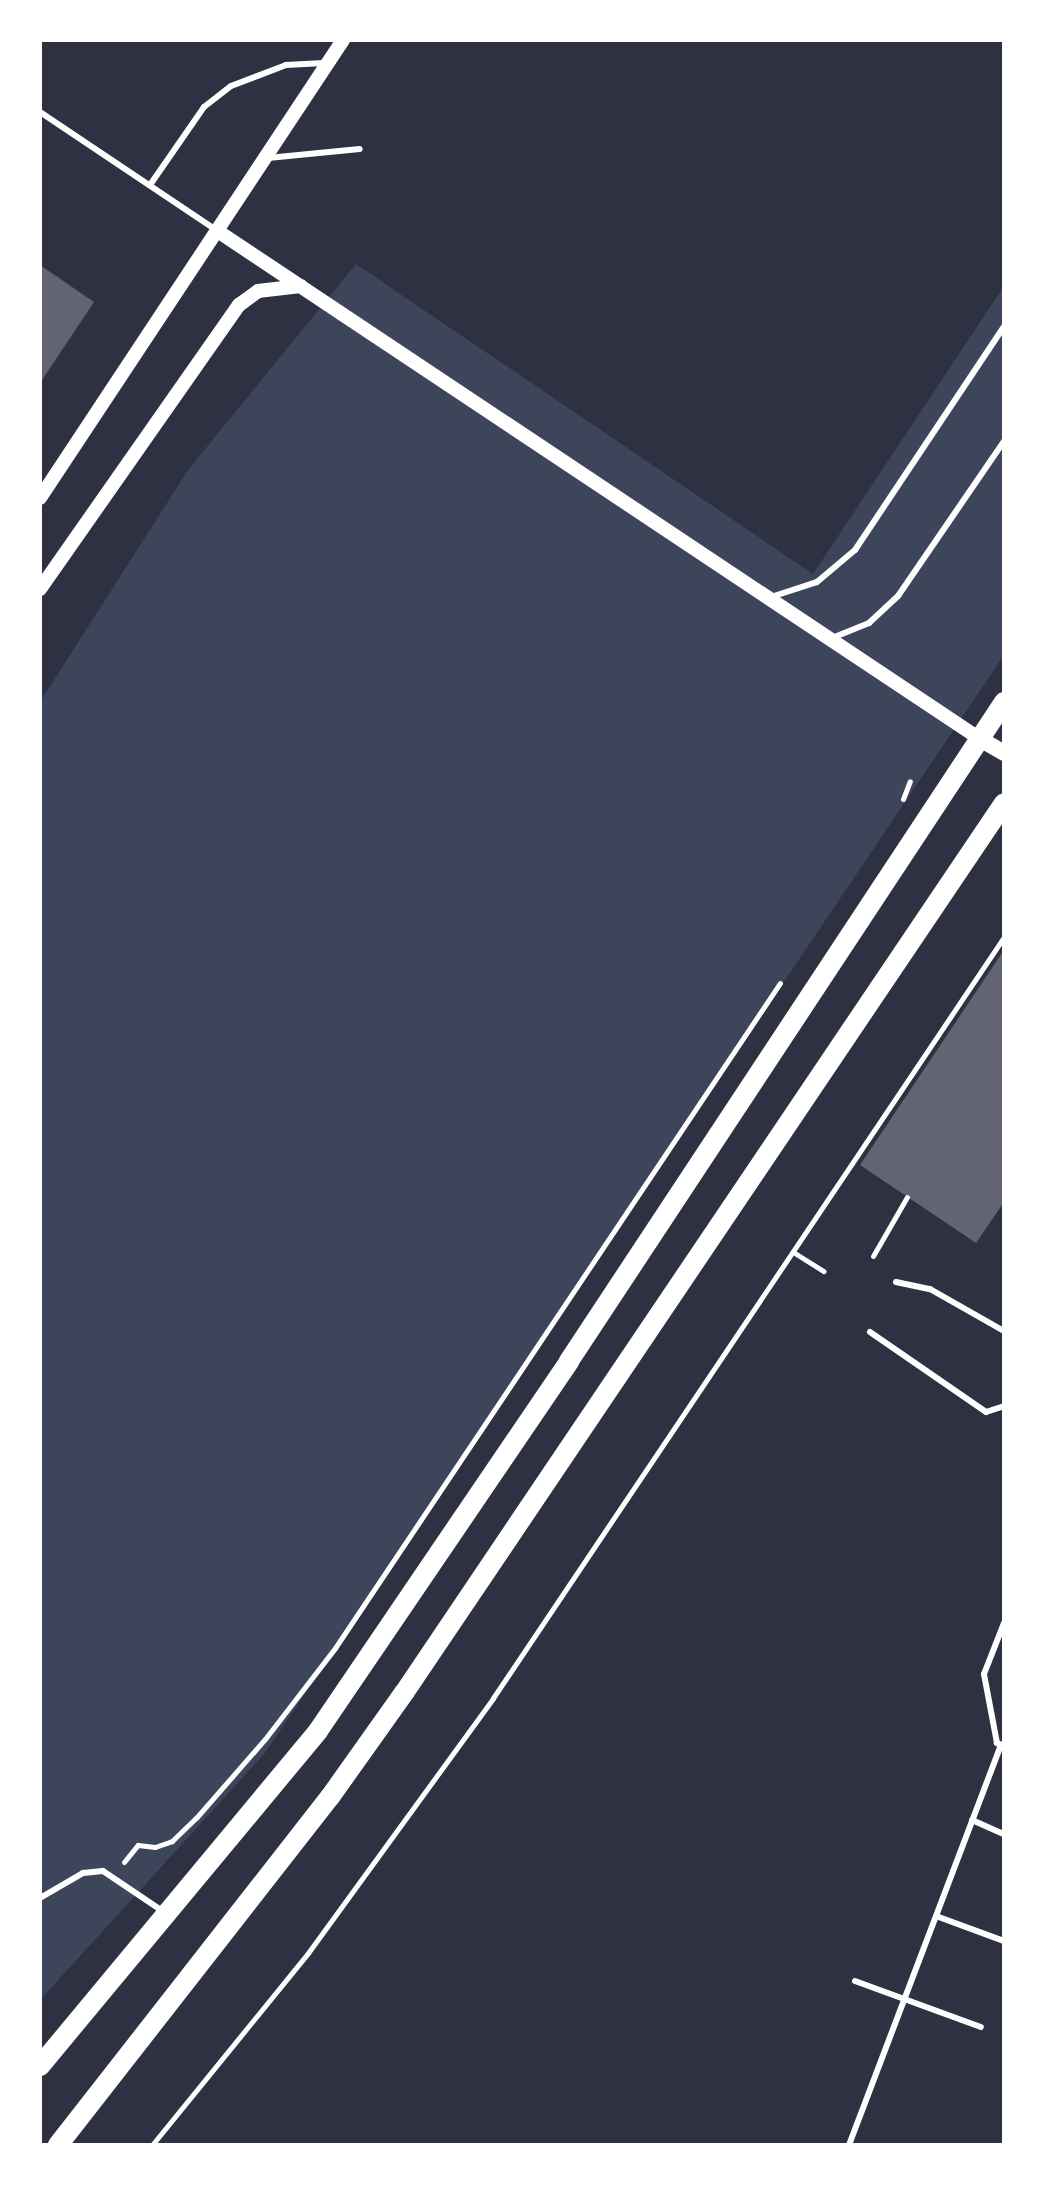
<!DOCTYPE html>
<style>
body{margin:0}
#map{position:relative;width:1044px;height:2185px;overflow:hidden;background:#2d3142;font-family:Montserrat,sans-serif}
div>[style]{position:absolute}
.green>*{inset:0;background:#3c4559}
.building>*{inset:0;background:#626471}
.path>*{height:5px;margin:-2.5px;padding:0 2.5px;transform-origin:2.5px;border-radius:2.5px;background:#fff}
.service>*{height:6px;margin:-3px;padding:0 3px;transform-origin:3px;border-radius:3px;background:#fff}
.tertiary>*{height:14px;margin:-7px;padding:0 7px;transform-origin:7px;border-radius:7px;background:#fff}
.secondary>*{height:16px;margin:-8px;padding:0 8px;transform-origin:8px;border-radius:8px;background:#fff}
.primary>*{height:20px;margin:-10px;padding:0 10px;transform-origin:10px;border-radius:10px;background:#fff}
span{translate:-50% -50%;white-space:nowrap;text-align:center;line-height:1.15;-webkit-text-stroke:6px #fff;paint-order:stroke}
.frame{position:absolute;inset:0;border:42px solid #fff;pointer-events:none}
</style>
<div id="map">
<div class="green">
<i style="clip-path:polygon(356px 264px,813px 574px,1004px 286px,1004px 655px,265px 1753px,40px 2000px,40px 702px,188px 470px)"></i>
</div>
<div class="building">
<i style="clip-path:polygon(40px 265px,94px 302px,40px 383px)"></i>
<i style="clip-path:polygon(1004px 950px,1004px 1202px,976px 1243px,860px 1165px)"></i>
</div>
<div class="path">
<i style="left:903px;top:799px;width:19px;rotate:-69deg"></i>
<i style="left:793px;top:1252px;width:36px;rotate:32deg"></i>
<i style="left:873px;top:1256px;width:68px;rotate:-60deg"></i>
<i style="left:124px;top:1862px;width:22px;rotate:-51deg"></i>
<i style="left:138px;top:1845px;width:17px;rotate:7deg"></i>
<i style="left:155px;top:1847px;width:18px;rotate:-19deg"></i>
<i style="left:172px;top:1841px;width:33px;rotate:-44deg"></i>
<i style="left:196px;top:1818px;width:105px;rotate:-48.9deg"></i>
<i style="left:265px;top:1739px;width:115px;rotate:-52.4deg"></i>
<i style="left:335px;top:1648px;width:800px;rotate:-56.21deg"></i>
<i style="left:152px;top:2145px;width:247px;rotate:-50.9deg"></i>
<i style="left:308px;top:1953px;width:315px;rotate:-54deg"></i>
<i style="left:493px;top:1698px;width:917px;rotate:-56.12deg"></i>
</div>
<div class="service">
<i style="left:40px;top:112px;width:212px;rotate:33.8deg"></i>
<i style="left:268px;top:158px;width:92px;rotate:-5.6deg"></i>
<i style="left:150px;top:185px;width:95px;rotate:-55.3deg"></i>
<i style="left:204px;top:107px;width:34px;rotate:-38deg"></i>
<i style="left:231px;top:86px;width:59px;rotate:-20.9deg"></i>
<i style="left:286px;top:65px;width:38px;rotate:-3deg"></i>
<i style="left:771px;top:597px;width:48px;rotate:-18.1deg"></i>
<i style="left:817px;top:582px;width:50px;rotate:-40.1deg"></i>
<i style="left:855px;top:550px;width:268px;rotate:-56.3deg"></i>
<i style="left:832px;top:638px;width:40px;rotate:-22deg"></i>
<i style="left:869px;top:623px;width:40px;rotate:-43deg"></i>
<i style="left:898px;top:596px;width:188px;rotate:-55.6deg"></i>
<i style="left:896px;top:1282px;width:35px;rotate:12deg"></i>
<i style="left:930px;top:1289px;width:85px;rotate:29.6deg"></i>
<i style="left:870px;top:1332px;width:141px;rotate:34.6deg"></i>
<i style="left:986px;top:1412px;width:19px;rotate:-18deg"></i>
<i style="left:1004px;top:1746px;width:8px;rotate:-157deg"></i>
<i style="left:997px;top:1743px;width:70px;rotate:-100.7deg"></i>
<i style="left:984px;top:1674px;width:55px;rotate:-68.6deg"></i>
<i style="left:972px;top:1820px;width:35px;rotate:24deg"></i>
<i style="left:40px;top:1898px;width:50px;rotate:-30.2deg"></i>
<i style="left:83px;top:1873px;width:20px;rotate:-6deg"></i>
<i style="left:103px;top:1871px;width:73px;rotate:33.9deg"></i>
<i style="left:936px;top:1916px;width:72px;rotate:20.2deg"></i>
<i style="left:855px;top:1981px;width:134px;rotate:20.1deg"></i>
<i style="left:849px;top:2145px;width:428px;rotate:-69.2deg"></i>
</div>
<div class="tertiary">
<i style="left:219px;top:232px;width:914px;rotate:33.67deg"></i>
<i style="left:40px;top:498px;width:549px;rotate:-56.51deg"></i>
<i style="left:40px;top:589px;width:347px;rotate:-55deg"></i>
<i style="left:239px;top:305px;width:24px;rotate:-36deg"></i>
<i style="left:258px;top:291px;width:43px;rotate:-6.6deg"></i>
</div>
<div class="secondary">
<i style="left:980px;top:739px;width:28px;rotate:30deg"></i>
</div>
<div class="primary">
<i style="left:40px;top:2066px;width:435px;rotate:-50.3deg"></i>
<i style="left:318px;top:1731px;width:447px;rotate:-55.8deg"></i>
<i style="left:569px;top:1361px;width:790px;rotate:-56.57deg"></i>
<i style="left:58px;top:2145px;width:442px;rotate:-52deg"></i>
<i style="left:330px;top:1797px;width:128px;rotate:-54.6deg"></i>
<i style="left:404px;top:1693px;width:1073px;rotate:-56.01deg"></i>
</div>
<div class="frame"></div>
</div>
